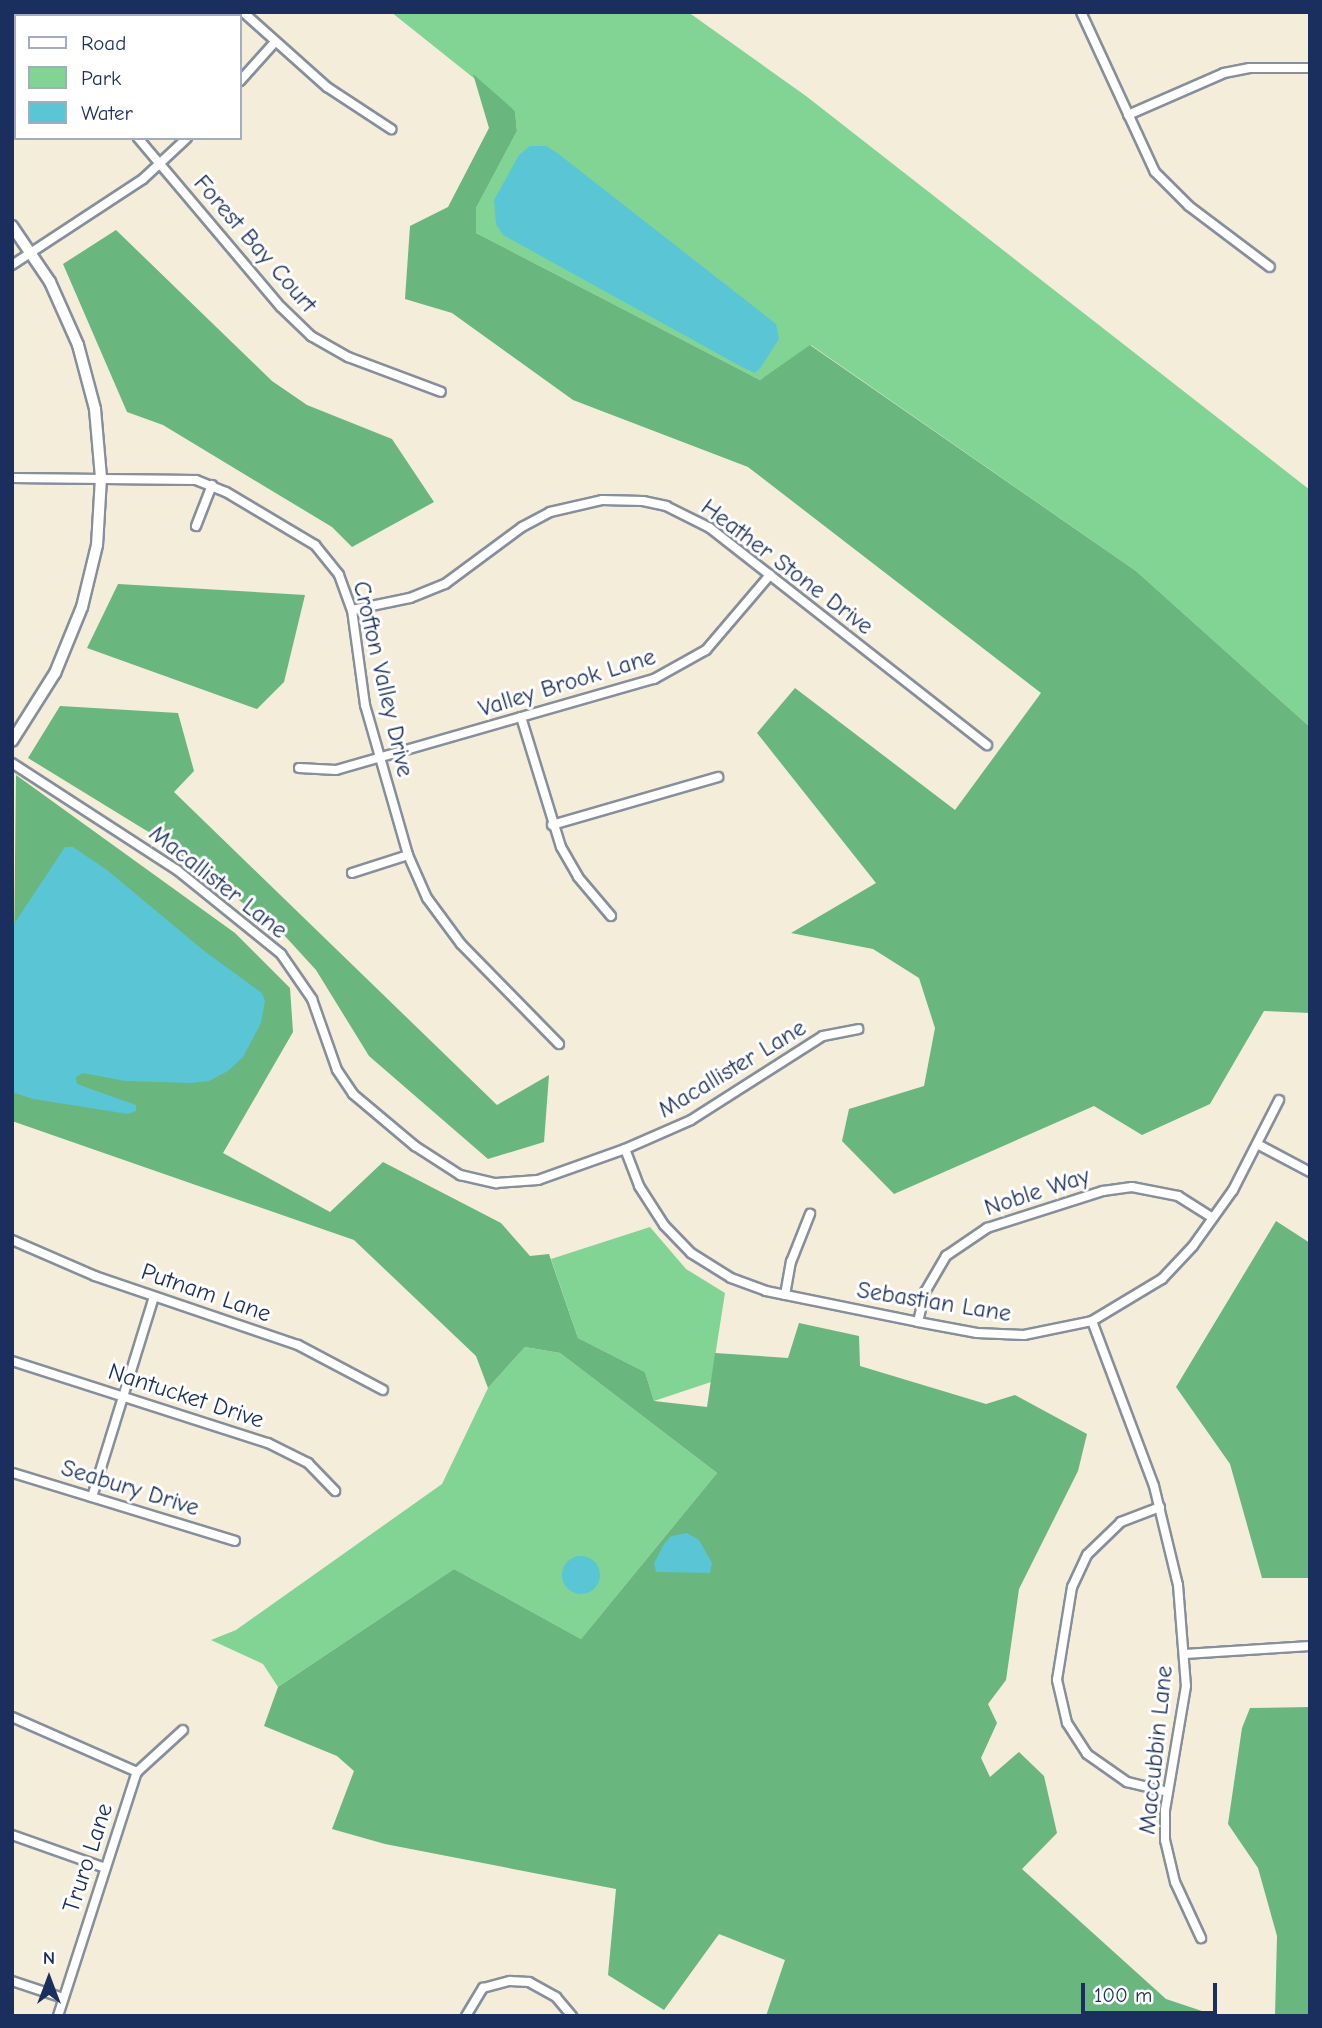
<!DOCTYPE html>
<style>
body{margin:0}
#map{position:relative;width:1322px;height:2028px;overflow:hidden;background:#f3edd9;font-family:"Comic Neue",sans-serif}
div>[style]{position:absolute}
.green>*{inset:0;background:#82d495}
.forest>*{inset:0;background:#69b67e}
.water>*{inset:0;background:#5ac5d4}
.round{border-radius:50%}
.roads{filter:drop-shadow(2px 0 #878e9c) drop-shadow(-2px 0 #878e9c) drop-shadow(0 2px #878e9c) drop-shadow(0 -2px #878e9c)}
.minor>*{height:8px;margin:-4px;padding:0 4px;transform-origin:4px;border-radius:4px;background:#fff}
.tertiary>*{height:10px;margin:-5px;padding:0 5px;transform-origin:5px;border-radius:5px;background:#fff}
span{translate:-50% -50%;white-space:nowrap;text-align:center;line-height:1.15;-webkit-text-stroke:6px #fff;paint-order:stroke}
.street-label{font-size:24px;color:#1b2f5e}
.frame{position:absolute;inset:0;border:14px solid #1b2f5e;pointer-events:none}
.legend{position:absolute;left:14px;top:14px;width:228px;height:126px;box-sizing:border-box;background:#fff;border:2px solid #a4acbf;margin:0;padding:9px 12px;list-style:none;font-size:21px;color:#1b2f5e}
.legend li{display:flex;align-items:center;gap:14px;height:35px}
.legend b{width:35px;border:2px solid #a4acbf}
.north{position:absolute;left:14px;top:1944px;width:70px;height:70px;-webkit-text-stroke:5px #fff;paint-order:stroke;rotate:0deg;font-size:19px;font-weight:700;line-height:28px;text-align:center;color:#1b2f5e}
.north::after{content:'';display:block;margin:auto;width:24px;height:32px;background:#1b2f5e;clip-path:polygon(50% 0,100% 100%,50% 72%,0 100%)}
.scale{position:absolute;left:1081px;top:1983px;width:136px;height:32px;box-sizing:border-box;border:4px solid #1b2f5e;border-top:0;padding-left:9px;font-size:21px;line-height:24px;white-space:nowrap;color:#1b2f5e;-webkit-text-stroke:5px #fff;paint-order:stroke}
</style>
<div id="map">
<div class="green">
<i style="clip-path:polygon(391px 12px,688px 12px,806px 96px,1310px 490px,1310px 727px,1136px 571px,811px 345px,760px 380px,476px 233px,476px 208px,517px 131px,515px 111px)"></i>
<i style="clip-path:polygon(650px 1227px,686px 1269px,725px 1293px,711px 1382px,654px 1401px,645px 1372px,578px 1338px,551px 1259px)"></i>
<i style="clip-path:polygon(525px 1347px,560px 1353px,717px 1473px,581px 1639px,454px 1569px,278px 1687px,263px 1664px,211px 1640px,236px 1630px,442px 1484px,488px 1388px)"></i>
</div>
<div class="forest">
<i style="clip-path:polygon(473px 74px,515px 111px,517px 131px,476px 208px,476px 233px,760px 380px,810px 345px,1136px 571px,1310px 727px,1310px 1013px,1264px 1011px,1210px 1104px,1142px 1135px,1094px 1106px,894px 1194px,842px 1141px,849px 1109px,924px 1086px,935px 1028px,919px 978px,873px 949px,791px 933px,876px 883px,757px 733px,795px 688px,955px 810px,1041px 693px,748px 467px,573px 400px,452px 313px,405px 299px,410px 226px,448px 207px,489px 128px)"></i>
<i style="clip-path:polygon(116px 230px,272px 381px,307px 405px,392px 439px,434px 502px,352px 547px,332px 527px,163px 425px,127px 412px,63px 264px)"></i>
<i style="clip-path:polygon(118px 584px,305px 595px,284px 682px,257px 709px,87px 648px)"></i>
<i style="clip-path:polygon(60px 706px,178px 713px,194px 771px,174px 792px,497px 1105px,549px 1075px,544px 1142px,488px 1159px,369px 1056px,316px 970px,284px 935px,160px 839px,28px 758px)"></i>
<i style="clip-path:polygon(16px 775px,235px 933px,290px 988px,293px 1032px,223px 1153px,330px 1212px,383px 1162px,501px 1223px,530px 1256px,549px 1254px,578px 1338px,645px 1372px,654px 1401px,707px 1407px,715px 1353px,788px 1358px,799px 1323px,859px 1336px,860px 1366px,986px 1404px,1015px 1395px,1087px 1434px,1078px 1471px,1019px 1589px,1006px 1680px,988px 1704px,997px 1723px,981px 1758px,990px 1777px,1019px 1752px,1044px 1776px,1057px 1833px,1022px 1869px,1166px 1999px,1217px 2016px,766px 2016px,785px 1960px,719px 1934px,664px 2010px,608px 1975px,616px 1889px,385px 1844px,332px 1829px,354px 1771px,337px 1756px,264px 1726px,278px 1687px,454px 1569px,581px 1639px,717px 1473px,560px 1353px,525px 1347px,488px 1388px,476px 1356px,354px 1240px,12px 1121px)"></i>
<i style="clip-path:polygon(1276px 1221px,1310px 1243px,1310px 1578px,1262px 1578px,1230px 1464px,1176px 1387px)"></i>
<i style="clip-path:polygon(1310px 1707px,1310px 2016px,1275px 2016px,1277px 1936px,1258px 1868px,1228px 1824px,1242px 1728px,1250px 1708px)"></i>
</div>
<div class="water">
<i style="clip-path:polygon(530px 146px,546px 146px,556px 152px,776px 324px,779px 339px,761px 367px,755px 373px,742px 367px,503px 235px,496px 224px,494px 200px,519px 155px)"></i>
<i style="clip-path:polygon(65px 847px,73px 847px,107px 870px,203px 950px,262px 993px,265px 1001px,261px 1023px,243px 1057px,228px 1071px,209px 1081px,191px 1083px,125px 1081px,83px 1073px,76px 1077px,77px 1084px,136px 1105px,136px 1111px,128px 1114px,33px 1099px,12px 1092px,12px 927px)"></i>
<i style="clip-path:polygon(687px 1533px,699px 1540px,712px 1563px,710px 1573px,656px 1572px,654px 1563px,664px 1544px,671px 1536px)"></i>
<i class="round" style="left:562px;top:1556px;width:38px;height:38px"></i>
</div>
<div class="roads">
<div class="minor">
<i style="left:243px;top:12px;width:113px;rotate:41.8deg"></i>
<i style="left:327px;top:87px;width:77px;rotate:33.3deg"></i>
<i style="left:1081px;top:12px;width:176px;rotate:65.2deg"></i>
<i style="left:1155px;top:172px;width:48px;rotate:45deg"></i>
<i style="left:1189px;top:206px;width:101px;rotate:37deg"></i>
<i style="left:12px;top:62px;width:4px;rotate:27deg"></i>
<i style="left:240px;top:81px;width:52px;rotate:-48.1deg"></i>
<i style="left:1128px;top:115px;width:105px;rotate:-23.6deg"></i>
<i style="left:1224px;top:73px;width:26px;rotate:-11deg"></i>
<i style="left:1250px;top:68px;width:60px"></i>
<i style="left:138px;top:138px;width:221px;rotate:49.8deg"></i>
<i style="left:281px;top:307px;width:42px;rotate:44deg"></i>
<i style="left:311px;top:336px;width:43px;rotate:29.6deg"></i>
<i style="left:348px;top:357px;width:99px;rotate:20.6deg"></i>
<i style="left:12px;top:265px;width:157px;rotate:-33.3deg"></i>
<i style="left:143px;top:179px;width:60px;rotate:-43deg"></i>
<i style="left:12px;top:478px;width:184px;rotate:0.6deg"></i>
<i style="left:196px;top:480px;width:32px;rotate:22deg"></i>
<i style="left:226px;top:492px;width:104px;rotate:30.8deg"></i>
<i style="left:315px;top:545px;width:38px;rotate:51deg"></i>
<i style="left:339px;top:575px;width:37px;rotate:70deg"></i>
<i style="left:352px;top:610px;width:96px;rotate:82.2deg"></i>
<i style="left:365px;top:705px;width:156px;rotate:74deg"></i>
<i style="left:408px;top:855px;width:47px;rotate:66.2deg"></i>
<i style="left:427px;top:898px;width:57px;rotate:53.5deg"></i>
<i style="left:461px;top:944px;width:140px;rotate:45.6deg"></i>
<i style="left:196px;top:526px;width:44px;rotate:-68.7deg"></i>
<i style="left:352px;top:610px;width:59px;rotate:-11.7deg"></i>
<i style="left:410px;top:598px;width:38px;rotate:-22deg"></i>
<i style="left:445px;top:584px;width:96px;rotate:-36.5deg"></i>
<i style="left:522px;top:527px;width:32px;rotate:-28deg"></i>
<i style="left:550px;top:512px;width:53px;rotate:-13deg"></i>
<i style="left:602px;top:500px;width:41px;rotate:1.4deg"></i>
<i style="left:643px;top:501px;width:24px;rotate:12deg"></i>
<i style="left:666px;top:506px;width:49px;rotate:26.6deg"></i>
<i style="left:710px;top:528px;width:352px;rotate:38.1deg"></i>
<i style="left:521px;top:717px;width:136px;rotate:72.9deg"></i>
<i style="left:561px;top:847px;width:34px;rotate:60deg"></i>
<i style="left:578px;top:877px;width:51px;rotate:49.8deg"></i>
<i style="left:12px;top:763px;width:197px;rotate:33deg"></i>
<i style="left:177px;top:870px;width:134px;rotate:38.9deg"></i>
<i style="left:281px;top:954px;width:55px;rotate:55.4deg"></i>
<i style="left:312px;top:999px;width:75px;rotate:70.6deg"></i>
<i style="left:337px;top:1070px;width:29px;rotate:56deg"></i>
<i style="left:353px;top:1094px;width:81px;rotate:40deg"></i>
<i style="left:415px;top:1146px;width:54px;rotate:32.8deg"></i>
<i style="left:460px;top:1175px;width:37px;rotate:13deg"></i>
<i style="left:496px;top:1183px;width:42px;rotate:-4.1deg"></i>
<i style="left:538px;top:1180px;width:92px;rotate:-19.6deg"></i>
<i style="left:625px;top:1149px;width:72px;rotate:-23.7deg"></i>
<i style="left:691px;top:1120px;width:156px;rotate:-32.5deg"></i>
<i style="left:823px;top:1036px;width:36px;rotate:-11deg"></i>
<i style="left:299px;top:768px;width:37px;rotate:3deg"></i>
<i style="left:336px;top:770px;width:331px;rotate:-16deg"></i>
<i style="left:654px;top:679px;width:60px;rotate:-29.1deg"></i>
<i style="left:706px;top:650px;width:99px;rotate:-49.5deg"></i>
<i style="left:552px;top:825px;width:173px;rotate:-16.1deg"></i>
<i style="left:352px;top:873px;width:59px;rotate:-17.8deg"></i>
<i style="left:1259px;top:1145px;width:58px;rotate:27.9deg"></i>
<i style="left:625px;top:1149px;width:40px;rotate:69deg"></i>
<i style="left:639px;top:1186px;width:46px;rotate:57.3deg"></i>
<i style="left:664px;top:1225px;width:39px;rotate:46deg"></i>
<i style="left:691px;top:1253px;width:47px;rotate:32deg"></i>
<i style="left:731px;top:1278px;width:37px;rotate:20deg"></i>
<i style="left:766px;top:1291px;width:155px;rotate:11.5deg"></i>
<i style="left:918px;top:1322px;width:60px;rotate:10.6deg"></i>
<i style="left:977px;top:1333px;width:47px;rotate:2.4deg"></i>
<i style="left:1024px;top:1335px;width:69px;rotate:-11.6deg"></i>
<i style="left:1092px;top:1321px;width:82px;rotate:-31deg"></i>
<i style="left:1162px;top:1279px;width:45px;rotate:-46.8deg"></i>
<i style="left:1193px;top:1246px;width:69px;rotate:-54.5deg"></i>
<i style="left:1233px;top:1190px;width:101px;rotate:-62.9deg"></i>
<i style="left:12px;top:1240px;width:90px;rotate:23.4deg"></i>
<i style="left:95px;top:1276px;width:214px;rotate:18.8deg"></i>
<i style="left:298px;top:1345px;width:96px;rotate:27.9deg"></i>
<i style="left:785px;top:1295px;width:34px;rotate:-80deg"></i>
<i style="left:791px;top:1262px;width:52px;rotate:-68.4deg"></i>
<i style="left:1092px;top:1321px;width:176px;rotate:69.4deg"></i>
<i style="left:1154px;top:1486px;width:102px;rotate:76.4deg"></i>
<i style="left:1178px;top:1585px;width:101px;rotate:85.5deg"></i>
<i style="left:1186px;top:1686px;width:126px;rotate:99.6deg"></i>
<i style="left:1165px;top:1810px;width:30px;rotate:90deg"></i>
<i style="left:1165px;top:1840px;width:43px;rotate:76.6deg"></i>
<i style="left:1175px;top:1882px;width:62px;rotate:65.1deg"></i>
<i style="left:918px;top:1322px;width:31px;rotate:-77deg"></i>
<i style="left:925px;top:1292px;width:42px;rotate:-59.7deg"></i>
<i style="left:946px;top:1256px;width:50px;rotate:-34.3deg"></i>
<i style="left:987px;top:1228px;width:122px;rotate:-17.7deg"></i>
<i style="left:1103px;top:1191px;width:29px;rotate:-8deg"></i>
<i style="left:1132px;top:1187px;width:47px;rotate:11.1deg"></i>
<i style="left:1178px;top:1196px;width:41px;rotate:32.2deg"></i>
<i style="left:12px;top:1361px;width:269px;rotate:17.8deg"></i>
<i style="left:268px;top:1443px;width:45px;rotate:26.6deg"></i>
<i style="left:308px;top:1463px;width:39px;rotate:46deg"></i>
<i style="left:13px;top:1473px;width:232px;rotate:17deg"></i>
<i style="left:92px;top:1497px;width:209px;rotate:-72.8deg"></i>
<i style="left:1160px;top:1507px;width:42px;rotate:159deg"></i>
<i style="left:1121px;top:1522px;width:47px;rotate:135.9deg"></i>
<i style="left:1087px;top:1555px;width:35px;rotate:115deg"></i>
<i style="left:1072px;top:1587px;width:94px;rotate:99.2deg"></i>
<i style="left:1057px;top:1680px;width:44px;rotate:76.9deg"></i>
<i style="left:1067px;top:1723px;width:37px;rotate:57deg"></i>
<i style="left:1087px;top:1754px;width:49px;rotate:35deg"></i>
<i style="left:1127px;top:1782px;width:42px;rotate:13.7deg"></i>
<i style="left:1185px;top:1654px;width:125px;rotate:-3.7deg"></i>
<i style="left:12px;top:1717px;width:137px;rotate:23.7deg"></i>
<i style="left:12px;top:1835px;width:99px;rotate:19.5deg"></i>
<i style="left:12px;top:1981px;width:54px;rotate:18.4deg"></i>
<i style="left:58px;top:2016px;width:256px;rotate:-72.1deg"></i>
<i style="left:137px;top:1772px;width:62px;rotate:-42.4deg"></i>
<i style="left:466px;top:2016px;width:33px;rotate:-59deg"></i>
<i style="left:483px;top:1988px;width:28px;rotate:-15deg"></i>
<i style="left:510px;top:1981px;width:19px;rotate:3deg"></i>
<i style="left:529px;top:1982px;width:31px;rotate:29deg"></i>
<i style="left:556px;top:1997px;width:25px;rotate:50deg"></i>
</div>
<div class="tertiary">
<i style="left:12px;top:226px;width:68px;rotate:55.8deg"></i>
<i style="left:50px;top:282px;width:69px;rotate:66deg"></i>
<i style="left:78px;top:345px;width:66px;rotate:75.1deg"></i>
<i style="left:95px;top:409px;width:69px;rotate:85deg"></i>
<i style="left:101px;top:478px;width:67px;rotate:93.4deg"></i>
<i style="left:97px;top:545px;width:64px;rotate:103.6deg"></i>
<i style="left:82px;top:607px;width:71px;rotate:112.2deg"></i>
<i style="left:55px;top:673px;width:80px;rotate:122.3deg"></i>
</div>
</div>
<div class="street-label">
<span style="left:255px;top:244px;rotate:49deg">Forest Bay Court</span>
<span style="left:787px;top:567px;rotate:37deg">Heather Stone Drive</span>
<span style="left:383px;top:679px;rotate:77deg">Crofton Valley Drive</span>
<span style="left:567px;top:683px;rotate:-17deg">Valley Brook Lane</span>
<span style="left:218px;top:882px;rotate:38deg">Macallister Lane</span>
<span style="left:732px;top:1069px;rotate:-31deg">Macallister Lane</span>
<span style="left:1037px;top:1192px;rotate:-18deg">Noble Way</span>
<span style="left:206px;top:1293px;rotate:19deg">Putnam Lane</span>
<span style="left:934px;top:1302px;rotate:9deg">Sebastian Lane</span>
<span style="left:186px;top:1396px;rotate:18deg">Nantucket Drive</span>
<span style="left:130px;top:1488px;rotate:17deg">Seabury Drive</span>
<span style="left:1156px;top:1750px;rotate:-84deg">Maccubbin Lane</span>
<span style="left:88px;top:1858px;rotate:-72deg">Truro Lane</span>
</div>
<div class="frame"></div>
<ul class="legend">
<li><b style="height:9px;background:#fff"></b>Road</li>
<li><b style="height:19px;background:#82d495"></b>Park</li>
<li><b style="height:19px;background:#5ac5d4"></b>Water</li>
</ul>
<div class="north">N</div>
<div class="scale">100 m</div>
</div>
